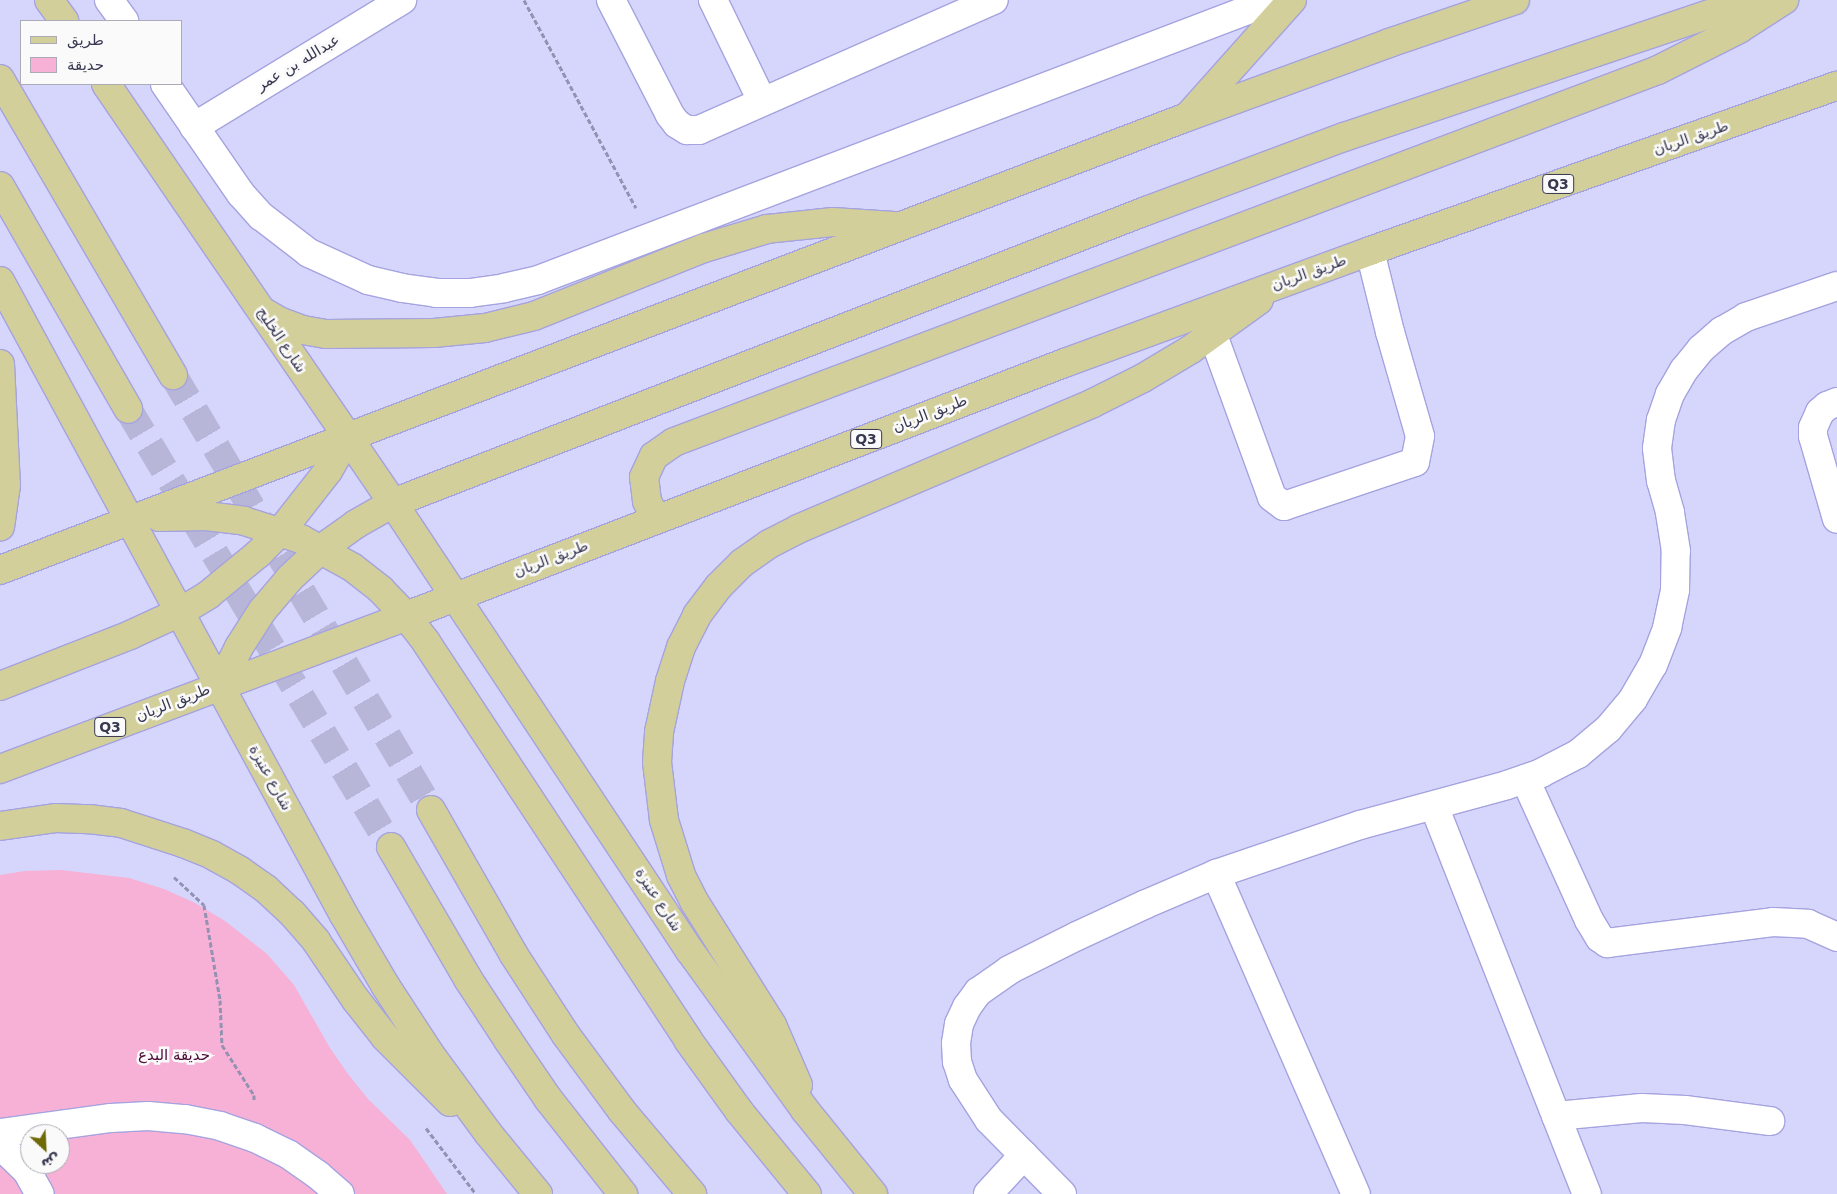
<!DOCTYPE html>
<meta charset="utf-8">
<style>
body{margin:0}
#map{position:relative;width:1837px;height:1194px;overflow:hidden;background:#d6d5fb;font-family:"DejaVu Sans","Noto Sans Arabic",sans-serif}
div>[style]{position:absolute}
.green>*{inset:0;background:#f7b0d6}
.major-tunnel>*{height:28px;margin-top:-14px;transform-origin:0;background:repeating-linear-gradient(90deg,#b7b6d9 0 28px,transparent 0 42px)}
.path>*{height:3px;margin-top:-1.5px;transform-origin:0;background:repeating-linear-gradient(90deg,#9392b2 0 5px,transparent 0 7.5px)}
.roads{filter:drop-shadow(1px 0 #a5a3df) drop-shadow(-1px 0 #a5a3df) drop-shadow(0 1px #a5a3df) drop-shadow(0 -1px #a5a3df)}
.minor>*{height:28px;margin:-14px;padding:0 14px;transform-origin:14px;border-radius:14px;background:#fff}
.major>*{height:28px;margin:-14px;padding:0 14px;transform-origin:14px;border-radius:14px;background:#d2cf9a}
span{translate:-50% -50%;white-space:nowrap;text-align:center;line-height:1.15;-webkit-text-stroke:5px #fafafa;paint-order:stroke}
.shield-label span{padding:1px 4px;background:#fafafa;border:1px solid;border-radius:4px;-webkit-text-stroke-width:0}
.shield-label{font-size:14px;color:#393851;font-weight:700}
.street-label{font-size:15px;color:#393851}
.park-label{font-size:15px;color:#4c0c36}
.legend{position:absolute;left:20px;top:20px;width:162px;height:65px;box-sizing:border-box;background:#fafafa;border:1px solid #adacb6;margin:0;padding:6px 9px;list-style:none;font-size:15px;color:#393851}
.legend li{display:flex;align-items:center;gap:10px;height:25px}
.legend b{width:25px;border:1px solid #adacb6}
.north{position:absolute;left:20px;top:1124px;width:50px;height:50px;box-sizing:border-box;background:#fafafa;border:1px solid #adacb6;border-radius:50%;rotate:155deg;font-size:14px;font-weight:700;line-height:20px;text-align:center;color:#393851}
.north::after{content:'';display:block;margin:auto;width:18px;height:22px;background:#706a04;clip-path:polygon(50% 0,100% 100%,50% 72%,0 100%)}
</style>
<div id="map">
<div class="green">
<i style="clip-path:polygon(evenodd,61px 870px,129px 878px,164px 889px,195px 903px,225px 921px,267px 954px,294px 985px,330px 1048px,348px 1074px,368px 1099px,410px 1140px,447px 1194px,0 1194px,0 875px,25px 871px,61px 870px,30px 1134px,60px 1134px,60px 1164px,30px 1164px,30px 1134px)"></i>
</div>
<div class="major-tunnel">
<i style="left:173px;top:375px;width:506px;rotate:59.33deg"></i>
<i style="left:128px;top:409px;width:511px;rotate:59.02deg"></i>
</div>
<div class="path">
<i style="left:524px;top:0;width:236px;rotate:61.7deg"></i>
<i style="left:174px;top:877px;width:41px;rotate:43deg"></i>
<i style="left:204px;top:905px;width:96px;rotate:80.4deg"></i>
<i style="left:220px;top:1000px;width:45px;rotate:87.5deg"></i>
<i style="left:222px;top:1045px;width:59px;rotate:57.4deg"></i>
<i style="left:254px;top:1095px;width:7px;rotate:90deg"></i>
<i style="left:426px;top:1128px;width:83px;rotate:52.9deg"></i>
</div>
<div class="roads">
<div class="minor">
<i style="left:109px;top:0;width:26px;rotate:54deg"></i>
<i style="left:611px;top:0;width:129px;rotate:62.8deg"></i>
<i style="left:670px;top:115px;width:11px;rotate:52deg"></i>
<i style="left:677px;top:124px;width:12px;rotate:31deg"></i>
<i style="left:687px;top:130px;width:12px"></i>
<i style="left:699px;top:130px;width:322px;rotate:-23.8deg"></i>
<i style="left:713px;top:0;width:112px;rotate:64.1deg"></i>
<i style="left:165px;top:84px;width:134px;rotate:55.4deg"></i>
<i style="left:241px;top:194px;width:30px;rotate:48deg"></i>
<i style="left:261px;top:216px;width:61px;rotate:37.6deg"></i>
<i style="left:309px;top:253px;width:65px;rotate:24.6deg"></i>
<i style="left:368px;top:280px;width:35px;rotate:13deg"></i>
<i style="left:402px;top:288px;width:34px;rotate:8deg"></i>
<i style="left:436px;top:293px;width:34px"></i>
<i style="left:470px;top:293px;width:34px;rotate:-8deg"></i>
<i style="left:504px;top:288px;width:35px;rotate:-13deg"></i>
<i style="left:538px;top:280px;width:787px;rotate:-20.83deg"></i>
<i style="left:194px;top:127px;width:244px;rotate:-31.4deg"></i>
<i style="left:1213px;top:335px;width:172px;rotate:70deg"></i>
<i style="left:1272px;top:497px;width:15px;rotate:37deg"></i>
<i style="left:1284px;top:506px;width:138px;rotate:-18.6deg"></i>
<i style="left:1415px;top:462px;width:26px;rotate:-79deg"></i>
<i style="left:1420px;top:436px;width:108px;rotate:-106.1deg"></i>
<i style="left:1390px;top:332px;width:83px;rotate:-103.9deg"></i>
<i style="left:1837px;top:402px;width:11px;rotate:158deg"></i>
<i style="left:1827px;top:406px;width:9px;rotate:139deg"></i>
<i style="left:1820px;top:412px;width:17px;rotate:114deg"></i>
<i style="left:1813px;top:428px;width:8px;rotate:90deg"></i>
<i style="left:1813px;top:436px;width:86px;rotate:73.9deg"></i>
<i style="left:1525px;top:779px;width:155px;rotate:65.6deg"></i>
<i style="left:1589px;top:920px;width:21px;rotate:59deg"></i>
<i style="left:1600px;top:938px;width:9px;rotate:36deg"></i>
<i style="left:1607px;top:943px;width:167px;rotate:-7.2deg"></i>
<i style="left:1773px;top:922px;width:35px;rotate:3deg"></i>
<i style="left:1808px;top:924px;width:32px;rotate:24deg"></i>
<i style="left:1434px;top:806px;width:417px;rotate:68.5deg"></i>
<i style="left:1216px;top:874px;width:349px;rotate:66.4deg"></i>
<i style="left:1556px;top:1116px;width:86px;rotate:-5.3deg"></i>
<i style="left:1642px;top:1108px;width:43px;rotate:2.7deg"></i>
<i style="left:1685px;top:1110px;width:86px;rotate:7.4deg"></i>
<i style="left:0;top:1133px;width:112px;rotate:-7.7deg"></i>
<i style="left:111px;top:1118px;width:37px;rotate:-3deg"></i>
<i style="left:148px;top:1116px;width:37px;rotate:5deg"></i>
<i style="left:185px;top:1119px;width:36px;rotate:11deg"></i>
<i style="left:220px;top:1126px;width:37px;rotate:19deg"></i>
<i style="left:255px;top:1138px;width:37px;rotate:26deg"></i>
<i style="left:288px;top:1154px;width:37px;rotate:35deg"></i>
<i style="left:318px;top:1175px;width:29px;rotate:41deg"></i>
<i style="left:0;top:1145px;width:37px;rotate:44deg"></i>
<i style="left:27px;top:1171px;width:26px;rotate:61deg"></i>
<i style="left:988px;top:1194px;width:53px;rotate:-47.3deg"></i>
<i style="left:1062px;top:1194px;width:104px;rotate:-134.6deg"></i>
<i style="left:989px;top:1120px;width:48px;rotate:-123deg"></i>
<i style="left:963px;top:1080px;width:19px;rotate:-108deg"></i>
<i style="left:957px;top:1062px;width:19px;rotate:-93deg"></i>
<i style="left:956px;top:1043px;width:19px;rotate:-81deg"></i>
<i style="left:959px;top:1024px;width:19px;rotate:-65deg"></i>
<i style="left:967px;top:1007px;width:19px;rotate:-54deg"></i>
<i style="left:978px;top:992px;width:38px;rotate:-35deg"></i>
<i style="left:1009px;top:970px;width:76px;rotate:-26.6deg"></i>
<i style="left:1077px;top:936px;width:76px;rotate:-24.9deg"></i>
<i style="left:1146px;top:904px;width:76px;rotate:-23.2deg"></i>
<i style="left:1216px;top:874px;width:152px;rotate:-18.8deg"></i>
<i style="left:1360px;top:825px;width:152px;rotate:-15.2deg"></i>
<i style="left:1507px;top:785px;width:36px;rotate:-19deg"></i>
<i style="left:1541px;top:773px;width:42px;rotate:-27.2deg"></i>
<i style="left:1578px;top:754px;width:39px;rotate:-40deg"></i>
<i style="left:1608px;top:729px;width:39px;rotate:-50deg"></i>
<i style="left:1633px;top:699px;width:39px;rotate:-60deg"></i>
<i style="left:1653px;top:665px;width:40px;rotate:-69deg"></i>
<i style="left:1667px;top:628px;width:39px;rotate:-78deg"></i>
<i style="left:1675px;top:590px;width:39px;rotate:-89deg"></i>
<i style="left:1676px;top:551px;width:39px;rotate:-99deg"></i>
<i style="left:1670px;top:512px;width:32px;rotate:-106deg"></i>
<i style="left:1661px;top:481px;width:33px;rotate:-97deg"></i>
<i style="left:1657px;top:448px;width:28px;rotate:-82deg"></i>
<i style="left:1661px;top:420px;width:28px;rotate:-71deg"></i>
<i style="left:1670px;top:394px;width:28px;rotate:-60deg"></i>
<i style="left:1684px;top:370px;width:27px;rotate:-51deg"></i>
<i style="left:1701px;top:349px;width:28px;rotate:-41deg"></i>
<i style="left:1722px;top:331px;width:28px;rotate:-30deg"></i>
<i style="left:1746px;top:317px;width:96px;rotate:-18.8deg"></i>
</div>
<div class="major">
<i style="left:49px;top:0;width:26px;rotate:54deg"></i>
<i style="left:0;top:79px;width:343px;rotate:59.7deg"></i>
<i style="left:106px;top:84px;width:508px;rotate:55.59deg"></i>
<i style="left:393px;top:503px;width:538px;rotate:56.46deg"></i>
<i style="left:690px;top:951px;width:196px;rotate:54.1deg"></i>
<i style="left:805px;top:1110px;width:108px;rotate:51deg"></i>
<i style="left:1190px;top:114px;width:153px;rotate:-48.2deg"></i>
<i style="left:0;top:186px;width:257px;rotate:60.1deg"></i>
<i style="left:0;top:281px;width:721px;rotate:61.52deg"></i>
<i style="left:344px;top:915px;width:81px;rotate:59.6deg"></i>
<i style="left:385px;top:985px;width:82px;rotate:56.9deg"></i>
<i style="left:430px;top:1054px;width:98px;rotate:53.7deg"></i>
<i style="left:488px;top:1133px;width:79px;rotate:50.7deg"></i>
<i style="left:262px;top:311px;width:22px;rotate:30deg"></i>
<i style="left:281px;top:322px;width:23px;rotate:20deg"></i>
<i style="left:303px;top:330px;width:23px;rotate:10deg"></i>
<i style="left:326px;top:334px;width:108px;rotate:-0.5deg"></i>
<i style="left:434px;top:333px;width:51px;rotate:-5.6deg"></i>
<i style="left:485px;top:328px;width:50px;rotate:-13.8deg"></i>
<i style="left:534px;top:316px;width:183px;rotate:-21.8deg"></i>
<i style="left:704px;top:248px;width:66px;rotate:-16.8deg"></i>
<i style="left:767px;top:229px;width:66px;rotate:-6.1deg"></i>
<i style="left:833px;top:222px;width:61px;rotate:3.8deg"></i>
<i style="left:0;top:364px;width:121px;rotate:87.2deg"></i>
<i style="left:6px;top:485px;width:42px;rotate:98.1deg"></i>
<i style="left:159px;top:517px;width:47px;rotate:-1.2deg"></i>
<i style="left:206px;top:516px;width:38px;rotate:7deg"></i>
<i style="left:244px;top:521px;width:60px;rotate:17.5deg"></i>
<i style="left:301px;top:539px;width:58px;rotate:28.8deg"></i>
<i style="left:352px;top:567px;width:37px;rotate:38deg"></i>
<i style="left:381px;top:590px;width:36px;rotate:46deg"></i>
<i style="left:406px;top:616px;width:33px;rotate:52deg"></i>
<i style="left:426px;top:642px;width:476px;rotate:56.6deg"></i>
<i style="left:688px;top:1040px;width:87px;rotate:54.3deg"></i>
<i style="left:739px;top:1111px;width:107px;rotate:50.7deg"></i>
<i style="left:656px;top:519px;width:20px;rotate:-117deg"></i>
<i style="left:647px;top:501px;width:24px;rotate:-97deg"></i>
<i style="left:644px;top:477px;width:23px;rotate:-65deg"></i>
<i style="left:654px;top:456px;width:24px;rotate:-35deg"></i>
<i style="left:674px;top:442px;width:1052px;rotate:-20.71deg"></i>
<i style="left:1658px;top:70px;width:91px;rotate:-26.8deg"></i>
<i style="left:1739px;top:29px;width:54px;rotate:-32.8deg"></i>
<i style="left:0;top:570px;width:1271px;rotate:-20.89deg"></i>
<i style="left:1187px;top:117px;width:215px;rotate:-20.1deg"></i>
<i style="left:1389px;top:43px;width:133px;rotate:-18.8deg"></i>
<i style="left:220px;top:685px;width:42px;rotate:-63.4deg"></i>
<i style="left:239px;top:647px;width:43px;rotate:-57.4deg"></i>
<i style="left:262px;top:611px;width:43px;rotate:-49.7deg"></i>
<i style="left:290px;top:578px;width:42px;rotate:-43.1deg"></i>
<i style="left:321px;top:549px;width:43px;rotate:-35.5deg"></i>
<i style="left:356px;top:524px;width:43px;rotate:-29.6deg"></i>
<i style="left:393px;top:503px;width:808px;rotate:-21.2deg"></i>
<i style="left:1146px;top:211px;width:211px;rotate:-20.5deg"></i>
<i style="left:1344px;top:137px;width:429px;rotate:-18.6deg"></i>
<i style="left:0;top:686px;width:140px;rotate:-21.4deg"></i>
<i style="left:130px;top:635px;width:55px;rotate:-24.7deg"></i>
<i style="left:180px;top:612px;width:33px;rotate:-31deg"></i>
<i style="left:208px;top:595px;width:65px;rotate:-39.4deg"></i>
<i style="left:258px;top:554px;width:33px;rotate:-45deg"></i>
<i style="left:281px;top:531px;width:76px;rotate:-51.9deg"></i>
<i style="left:328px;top:471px;width:38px;rotate:-60deg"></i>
<i style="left:0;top:769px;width:434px;rotate:-20.6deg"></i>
<i style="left:406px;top:616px;width:708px;rotate:-21.02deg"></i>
<i style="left:1067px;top:362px;width:323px;rotate:-20.1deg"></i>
<i style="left:1370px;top:251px;width:495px;rotate:-19.5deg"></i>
<i style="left:431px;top:810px;width:167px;rotate:60.2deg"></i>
<i style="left:514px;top:955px;width:95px;rotate:57deg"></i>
<i style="left:566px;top:1035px;width:94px;rotate:53.6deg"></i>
<i style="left:622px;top:1111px;width:109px;rotate:49.9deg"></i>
<i style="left:0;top:826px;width:57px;rotate:-8.1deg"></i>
<i style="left:56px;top:818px;width:33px;rotate:2deg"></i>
<i style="left:89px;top:819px;width:32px;rotate:7deg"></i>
<i style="left:121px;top:823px;width:65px;rotate:17.9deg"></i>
<i style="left:183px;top:843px;width:31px;rotate:22deg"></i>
<i style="left:212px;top:855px;width:31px;rotate:29deg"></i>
<i style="left:239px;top:870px;width:33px;rotate:35deg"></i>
<i style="left:266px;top:889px;width:35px;rotate:43deg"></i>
<i style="left:292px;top:913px;width:37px;rotate:49deg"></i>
<i style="left:316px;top:941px;width:71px;rotate:55.9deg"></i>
<i style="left:356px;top:1000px;width:47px;rotate:51.9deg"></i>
<i style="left:385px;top:1037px;width:92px;rotate:45deg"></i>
<i style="left:391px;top:847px;width:153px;rotate:59.7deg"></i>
<i style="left:468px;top:979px;width:73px;rotate:56.7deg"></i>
<i style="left:508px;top:1040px;width:73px;rotate:55.7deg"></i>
<i style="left:549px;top:1100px;width:120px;rotate:51.8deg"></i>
<i style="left:798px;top:1085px;width:65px;rotate:-113.4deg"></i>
<i style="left:772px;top:1025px;width:146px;rotate:-122.2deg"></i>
<i style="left:694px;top:901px;width:29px;rotate:-117deg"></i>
<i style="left:681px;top:875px;width:58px;rotate:-107.2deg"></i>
<i style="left:664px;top:820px;width:58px;rotate:-96.9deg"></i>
<i style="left:657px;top:762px;width:30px;rotate:-86deg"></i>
<i style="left:659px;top:732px;width:52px;rotate:-77.8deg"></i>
<i style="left:670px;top:681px;width:36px;rotate:-72deg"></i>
<i style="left:681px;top:647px;width:36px;rotate:-63deg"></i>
<i style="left:697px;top:615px;width:36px;rotate:-53deg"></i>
<i style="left:719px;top:586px;width:33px;rotate:-45deg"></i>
<i style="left:742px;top:563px;width:33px;rotate:-35deg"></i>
<i style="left:769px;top:544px;width:33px;rotate:-27deg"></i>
<i style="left:798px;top:529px;width:321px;rotate:-23.1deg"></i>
<i style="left:1093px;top:403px;width:56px;rotate:-26.6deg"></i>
<i style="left:1143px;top:378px;width:55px;rotate:-30.8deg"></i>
<i style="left:1190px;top:350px;width:85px;rotate:-35.9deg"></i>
</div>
</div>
<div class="shield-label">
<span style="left:1558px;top:184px">Q3</span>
<span style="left:866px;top:439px">Q3</span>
<span style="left:110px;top:727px">Q3</span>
</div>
<div class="street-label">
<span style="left:298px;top:63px;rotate:-31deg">عبدالله بن عمر</span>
<span style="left:1691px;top:138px;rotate:-19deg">طريق الريان</span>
<span style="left:1309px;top:273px;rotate:-20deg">طريق الريان</span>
<span style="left:281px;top:340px;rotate:56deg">شارع الخليج</span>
<span style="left:930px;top:414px;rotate:-21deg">طريق الريان</span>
<span style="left:551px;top:559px;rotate:-21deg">طريق الريان</span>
<span style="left:173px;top:703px;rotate:-21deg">طريق الريان</span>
<span style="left:270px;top:778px;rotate:61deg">شارع عنيزة</span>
<span style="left:658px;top:900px;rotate:57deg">شارع عنيزة</span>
</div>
<div class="park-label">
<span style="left:174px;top:1056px">حديقة البدع</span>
</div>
<ul class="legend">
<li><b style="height:6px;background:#d2cf9a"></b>طريق</li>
<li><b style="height:14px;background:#f7b0d6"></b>حديقة</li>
</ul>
<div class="north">ش</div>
</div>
